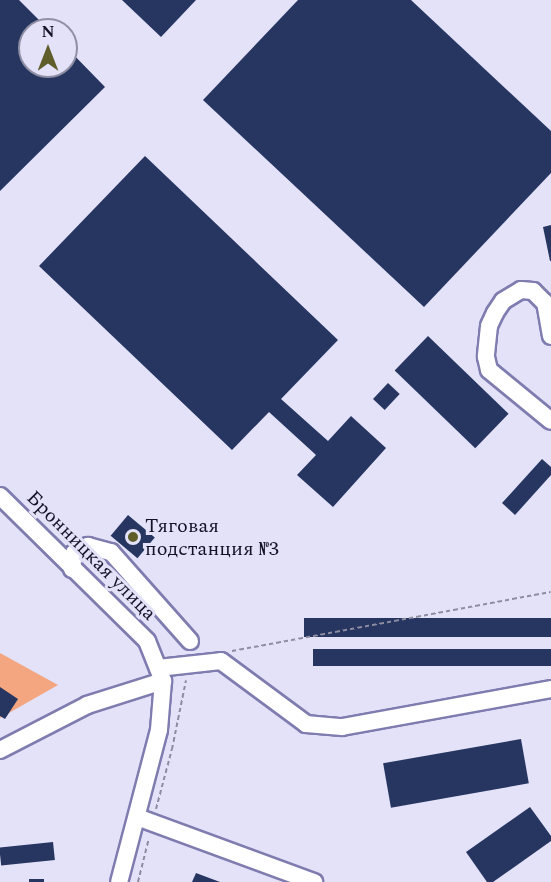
<!DOCTYPE html>
<meta charset="utf-8">
<style>
body{margin:0}
#map{position:relative;width:551px;height:882px;overflow:hidden;background:#e3e2f9;font-family:Spectral,serif}
div>[style]{position:absolute}
.green>*{inset:0;background:#f3a67f}
.building>*{inset:0;background:#273660;transform-origin:0 0}
.path>*{height:2px;margin-top:-1px;transform-origin:0;background:repeating-linear-gradient(90deg,#8d8ca1 0 4.5px,transparent 0 7.5px)}
.roads{filter:drop-shadow(2px 0 #7f7caf) drop-shadow(-2px 0 #7f7caf) drop-shadow(0 2px #7f7caf) drop-shadow(0 -2px #7f7caf)}
.minor>*{height:16px;margin:-8px;padding:0 8px;transform-origin:8px;border-radius:8px;background:#fff}
.dots>*{width:16px;height:16px;translate:-50% -50%;box-sizing:border-box;border:3px solid #e3e2f9;border-radius:50%}
span{translate:-50% -50%;white-space:nowrap;text-align:center;line-height:1.15;-webkit-text-stroke:6px #e3e2f9;paint-order:stroke}
.poi-label{font-size:20px;color:#141225}
.left{translate:0 -50%;text-align:left}
.street-label{font-size:20px;color:#141225}
.north{position:absolute;left:18px;top:18px;width:60px;height:60px;box-sizing:border-box;background:#e3e2f9;border:2px solid #908fa4;border-radius:50%;rotate:0deg;font-size:16px;font-weight:700;line-height:24px;text-align:center;color:#141225}
.north::after{content:'';display:block;margin:auto;width:21px;height:27px;background:#5f5d2a;clip-path:polygon(50% 0,100% 100%,50% 72%,0 100%)}
</style>
<div id="map">
<div class="green">
<i style="clip-path:polygon(0 653px,58px 685px,0 718px)"></i>
</div>
<div class="building">
<i style="clip-path:polygon(0 0,19px 0,49px 30px,30px 30px,30px 66px,66px 66px,66px 47px,105px 87px,0 191px)"></i>
<i style="clip-path:polygon(122px 0,196px 0,161px 37px)"></i>
<i style="clip-path:polygon(298px 0,411px 0,551px 131px,551px 173px,424px 307px,203px 100px)"></i>
<i style="clip-path:polygon(145px 156px,338px 340px,281px 399px,328px 441px,351px 416px,386px 448px,333px 507px,297px 475px,316px 455px,269px 412px,232px 450px,39px 266px)"></i>
<i style="clip-path:polygon(551px 225px,551px 261px,550px 261px,543px 227px)"></i>
<i style="left:428px;top:336px;width:112px;height:48px;rotate:44deg"></i>
<i style="left:388px;top:383px;width:16px;height:22px;rotate:43deg"></i>
<i style="clip-path:polygon(542px 459px,551px 467px,551px 475px,515px 515px,502px 503px)"></i>
<i style="left:128px;top:515px;width:35px;height:27px;rotate:40deg"></i>
<i style="left:551px;top:618px;width:19px;height:247px;rotate:90deg"></i>
<i style="left:551px;top:649px;width:17px;height:238px;rotate:90deg"></i>
<i style="clip-path:polygon(0 687px,18px 699px,5px 719px,0 716px)"></i>
<i style="left:521px;top:739px;width:45px;height:140px;rotate:80deg"></i>
<i style="clip-path:polygon(530px 807px,551px 836px,551px 841px,493px 882px,487px 882px,466px 852px)"></i>
<i style="left:53px;top:842px;width:18px;height:54px;rotate:84deg"></i>
<i style="clip-path:polygon(196px 873px,220px 882px,192px 882px)"></i>
<i style="left:29px;top:879px;width:15px;height:3px"></i>
</div>
<div class="path">
<i style="left:232px;top:651px;width:324px;rotate:-10.5deg"></i>
<i style="left:156px;top:809px;width:62px;rotate:-75.1deg"></i>
<i style="left:172px;top:749px;width:70px;rotate:-78.5deg"></i>
<i style="left:138px;top:882px;width:45px;rotate:-76deg"></i>
</div>
<div class="roads">
<div class="minor">
<i style="left:551px;top:336px;width:34px;rotate:-100deg"></i>
<i style="left:545px;top:303px;width:17px;rotate:-135deg"></i>
<i style="left:533px;top:291px;width:12px;rotate:-175deg"></i>
<i style="left:521px;top:290px;width:21px;rotate:149deg"></i>
<i style="left:503px;top:301px;width:14px;rotate:124deg"></i>
<i style="left:495px;top:313px;width:14px;rotate:115deg"></i>
<i style="left:489px;top:326px;width:31px;rotate:96deg"></i>
<i style="left:486px;top:357px;width:13px;rotate:77deg"></i>
<i style="left:489px;top:370px;width:80px;rotate:39.4deg"></i>
<i style="left:0;top:496px;width:206px;rotate:44.6deg"></i>
<i style="left:147px;top:641px;width:43px;rotate:68.2deg"></i>
<i style="left:163px;top:681px;width:49px;rotate:94.7deg"></i>
<i style="left:159px;top:730px;width:157px;rotate:104.7deg"></i>
<i style="left:72px;top:569px;width:16px;rotate:-83deg"></i>
<i style="left:74px;top:553px;width:16px;rotate:-27deg"></i>
<i style="left:88px;top:546px;width:24px;rotate:15deg"></i>
<i style="left:111px;top:552px;width:119px;rotate:48.4deg"></i>
<i style="left:158px;top:668px;width:63px;rotate:-6.3deg"></i>
<i style="left:221px;top:661px;width:106px;rotate:36.5deg"></i>
<i style="left:306px;top:724px;width:36px;rotate:5deg"></i>
<i style="left:342px;top:727px;width:212px;rotate:-10.3deg"></i>
<i style="left:0;top:750px;width:98px;rotate:-27.3deg"></i>
<i style="left:87px;top:705px;width:80px;rotate:-17.5deg"></i>
<i style="left:137px;top:817px;width:189px;rotate:20.2deg"></i>
</div>
</div>
<div class="dots">
<i style="left:133px;top:537px;background:#5f5d2a"></i>
</div>
<div class="poi-label">
<span class="left" style="left:145px;top:538px">Тяговая<br>подстанция №3</span>
</div>
<div class="street-label">
<span style="left:91px;top:556px;rotate:45deg">Бронницкая улица</span>
</div>
<div class="north">N</div>
</div>
